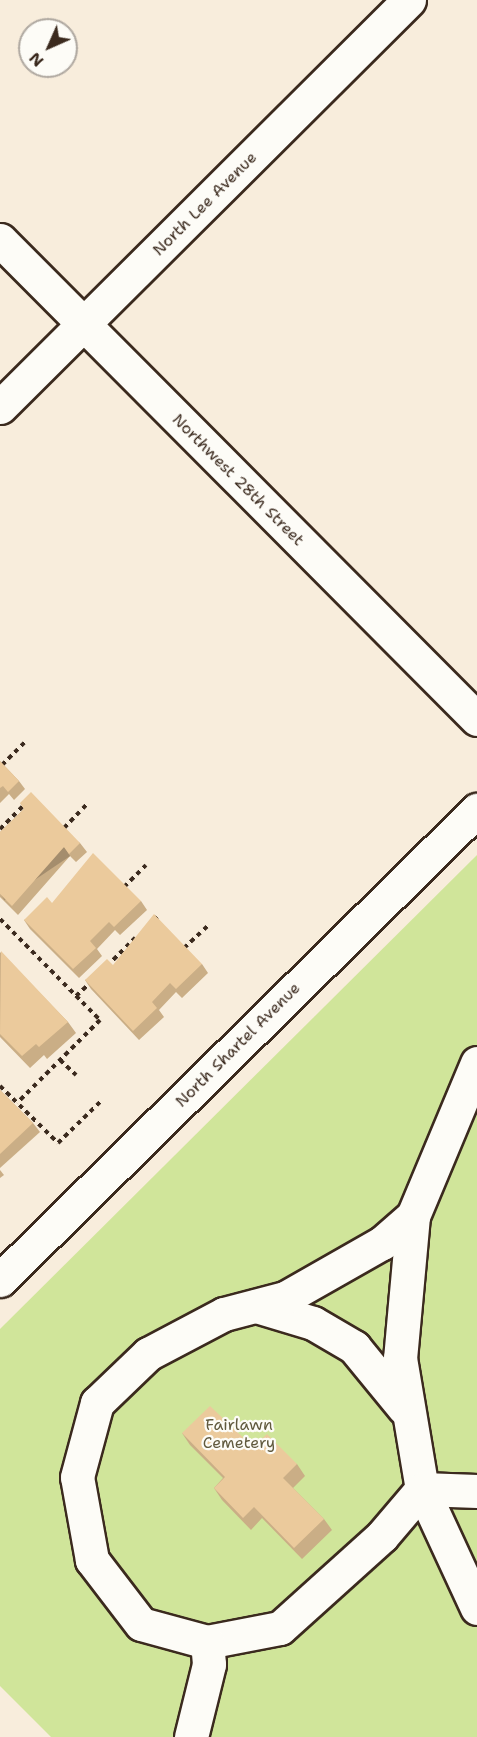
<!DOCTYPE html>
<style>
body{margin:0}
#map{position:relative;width:477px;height:1737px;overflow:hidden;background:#f8eddc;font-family:"Shantell Sans",sans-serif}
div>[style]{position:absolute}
.green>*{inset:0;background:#d0e59a}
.path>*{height:4px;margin-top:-2px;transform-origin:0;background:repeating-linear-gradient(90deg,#3b2a1e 0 4.5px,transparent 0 9px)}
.roads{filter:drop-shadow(2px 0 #3b2a1e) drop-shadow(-2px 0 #3b2a1e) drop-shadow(0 2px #3b2a1e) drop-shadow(0 -2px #3b2a1e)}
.minor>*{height:33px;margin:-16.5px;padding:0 16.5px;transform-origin:16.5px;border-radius:16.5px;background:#fdfcf7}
.wall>*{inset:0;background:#caae86}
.shaded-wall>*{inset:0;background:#a48d6d;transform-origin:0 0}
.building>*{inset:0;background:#ebca9c}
span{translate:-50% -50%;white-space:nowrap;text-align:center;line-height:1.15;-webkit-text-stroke:4.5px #fdfcf7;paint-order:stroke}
.street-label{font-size:16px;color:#3b2a1e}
.park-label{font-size:16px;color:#60593d}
.north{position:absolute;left:18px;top:18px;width:60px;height:60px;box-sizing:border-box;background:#fdfcf7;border:2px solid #afa8a0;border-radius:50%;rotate:225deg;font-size:16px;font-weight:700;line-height:24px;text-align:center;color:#3b2a1e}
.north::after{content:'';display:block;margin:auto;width:21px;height:27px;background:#3b2a1e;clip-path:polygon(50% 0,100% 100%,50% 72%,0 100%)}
</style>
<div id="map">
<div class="green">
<i style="clip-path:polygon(477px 855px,477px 1737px,51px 1737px,0 1686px,0 1329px)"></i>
</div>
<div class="path">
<i style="left:2px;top:765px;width:33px;rotate:-45deg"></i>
<i style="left:64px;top:828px;width:32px;rotate:-46deg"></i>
<i style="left:0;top:829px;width:35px;rotate:-45deg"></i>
<i style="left:124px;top:887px;width:31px;rotate:-45deg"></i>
<i style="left:0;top:919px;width:142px;rotate:45.3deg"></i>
<i style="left:100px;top:1020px;width:117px;rotate:135deg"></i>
<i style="left:154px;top:920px;width:8px;rotate:-45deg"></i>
<i style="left:184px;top:948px;width:33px;rotate:-43deg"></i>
<i style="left:107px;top:966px;width:40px;rotate:-45deg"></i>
<i style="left:76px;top:996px;width:21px;rotate:-43deg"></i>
<i style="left:60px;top:1060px;width:22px;rotate:43deg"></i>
<i style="left:0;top:1086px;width:81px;rotate:44.5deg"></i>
<i style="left:58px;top:1143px;width:60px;rotate:-44.3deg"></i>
</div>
<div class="roads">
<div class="minor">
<i style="left:0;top:240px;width:676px;rotate:45.12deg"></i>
<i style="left:0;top:407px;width:577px;rotate:-44.86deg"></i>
<i style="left:477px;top:1063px;width:166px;rotate:112.7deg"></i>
<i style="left:413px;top:1216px;width:143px;rotate:95.2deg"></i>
<i style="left:400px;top:1358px;width:133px;rotate:80.5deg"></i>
<i style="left:422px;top:1489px;width:131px;rotate:65.2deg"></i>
<i style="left:0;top:1280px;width:670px;rotate:-44.58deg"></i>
<i style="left:256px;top:1306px;width:59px;rotate:16.6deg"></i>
<i style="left:313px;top:1323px;width:48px;rotate:30.3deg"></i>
<i style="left:354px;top:1347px;width:79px;rotate:50.7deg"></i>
<i style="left:207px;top:1642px;width:74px;rotate:-10.9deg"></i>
<i style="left:280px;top:1628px;width:137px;rotate:-42deg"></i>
<i style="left:382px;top:1536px;width:62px;rotate:-49.6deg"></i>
<i style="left:422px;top:1489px;width:55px;rotate:2.1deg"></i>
<i style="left:191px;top:1737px;width:75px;rotate:-76.1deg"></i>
<i style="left:209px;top:1664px;width:22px;rotate:-95deg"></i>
<i style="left:207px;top:1642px;width:68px;rotate:-164.7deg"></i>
<i style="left:141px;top:1624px;width:81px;rotate:-127.4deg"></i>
<i style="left:92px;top:1560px;width:84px;rotate:-100.2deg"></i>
<i style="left:77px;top:1477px;width:77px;rotate:-74.9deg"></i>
<i style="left:97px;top:1403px;width:71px;rotate:-43.9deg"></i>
<i style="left:148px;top:1354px;width:86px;rotate:-27.8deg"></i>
<i style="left:224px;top:1314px;width:63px;rotate:-14.7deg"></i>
<i style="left:285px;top:1298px;width:112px;rotate:-29.6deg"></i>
<i style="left:382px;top:1243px;width:41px;rotate:-41.1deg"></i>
</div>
</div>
<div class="wall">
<i style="clip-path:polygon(0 761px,19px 781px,25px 789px,14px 800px,9px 794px,0 803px)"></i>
<i style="clip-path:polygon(20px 803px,80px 843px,87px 852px,76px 862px,70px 856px,18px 915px,0 897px,0 832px,24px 809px)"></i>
<i style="clip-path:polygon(141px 901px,147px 910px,120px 935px,115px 930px,97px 949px,102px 956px,79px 978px,30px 929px,24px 920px,52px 903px)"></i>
<i style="clip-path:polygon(0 952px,68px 1022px,76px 1033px,47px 1059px,44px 1055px,30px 1068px,0 1037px)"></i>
<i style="clip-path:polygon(202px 964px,208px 973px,182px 998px,176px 992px,159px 1010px,164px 1017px,139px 1040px,91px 989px,85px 980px,113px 965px)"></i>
<i style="clip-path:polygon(0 1090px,33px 1123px,40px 1132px,0 1168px)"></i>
<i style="clip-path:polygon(0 1170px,4px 1175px,0 1178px)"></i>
<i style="clip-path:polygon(182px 1433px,253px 1447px,297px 1464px,305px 1476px,293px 1488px,324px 1519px,332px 1530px,302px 1559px,262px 1518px,251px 1530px,222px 1500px,214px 1488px,223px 1478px,190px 1445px)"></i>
</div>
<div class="shaded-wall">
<i style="left:64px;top:847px;width:11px;height:79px;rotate:56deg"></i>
</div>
<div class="building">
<i style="clip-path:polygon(0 761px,19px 781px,8px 792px,3px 786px,0 788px)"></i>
<i style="clip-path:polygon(31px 792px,80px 843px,69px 854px,64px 847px,12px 906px,0 894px,0 832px,24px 809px,20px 803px)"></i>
<i style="clip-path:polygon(93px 853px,141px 901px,114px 927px,109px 922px,90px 941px,96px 948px,73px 969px,24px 920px,47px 897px,52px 903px)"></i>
<i style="clip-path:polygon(154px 914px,202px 964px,176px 989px,170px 983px,152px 1002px,157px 1008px,133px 1031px,85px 980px,107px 959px,113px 965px)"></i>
<i style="clip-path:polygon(1px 951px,68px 1022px,39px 1047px,36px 1044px,22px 1056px,0 1034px)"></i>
<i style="clip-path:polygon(0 1090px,33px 1123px,0 1154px)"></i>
<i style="clip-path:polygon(210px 1406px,253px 1447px,267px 1434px,297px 1464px,283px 1478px,324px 1519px,294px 1548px,254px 1507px,243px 1518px,214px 1488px,225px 1477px,182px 1433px)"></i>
</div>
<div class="street-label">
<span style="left:205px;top:204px;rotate:-45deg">North Lee Avenue</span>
<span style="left:238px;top:480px;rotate:45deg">Northwest 28th Street</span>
<span style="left:238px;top:1045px;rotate:-45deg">North Shartel Avenue</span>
</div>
<div class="park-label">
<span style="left:239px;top:1434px">Fairlawn<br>Cemetery</span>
</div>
<div class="north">N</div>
</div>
